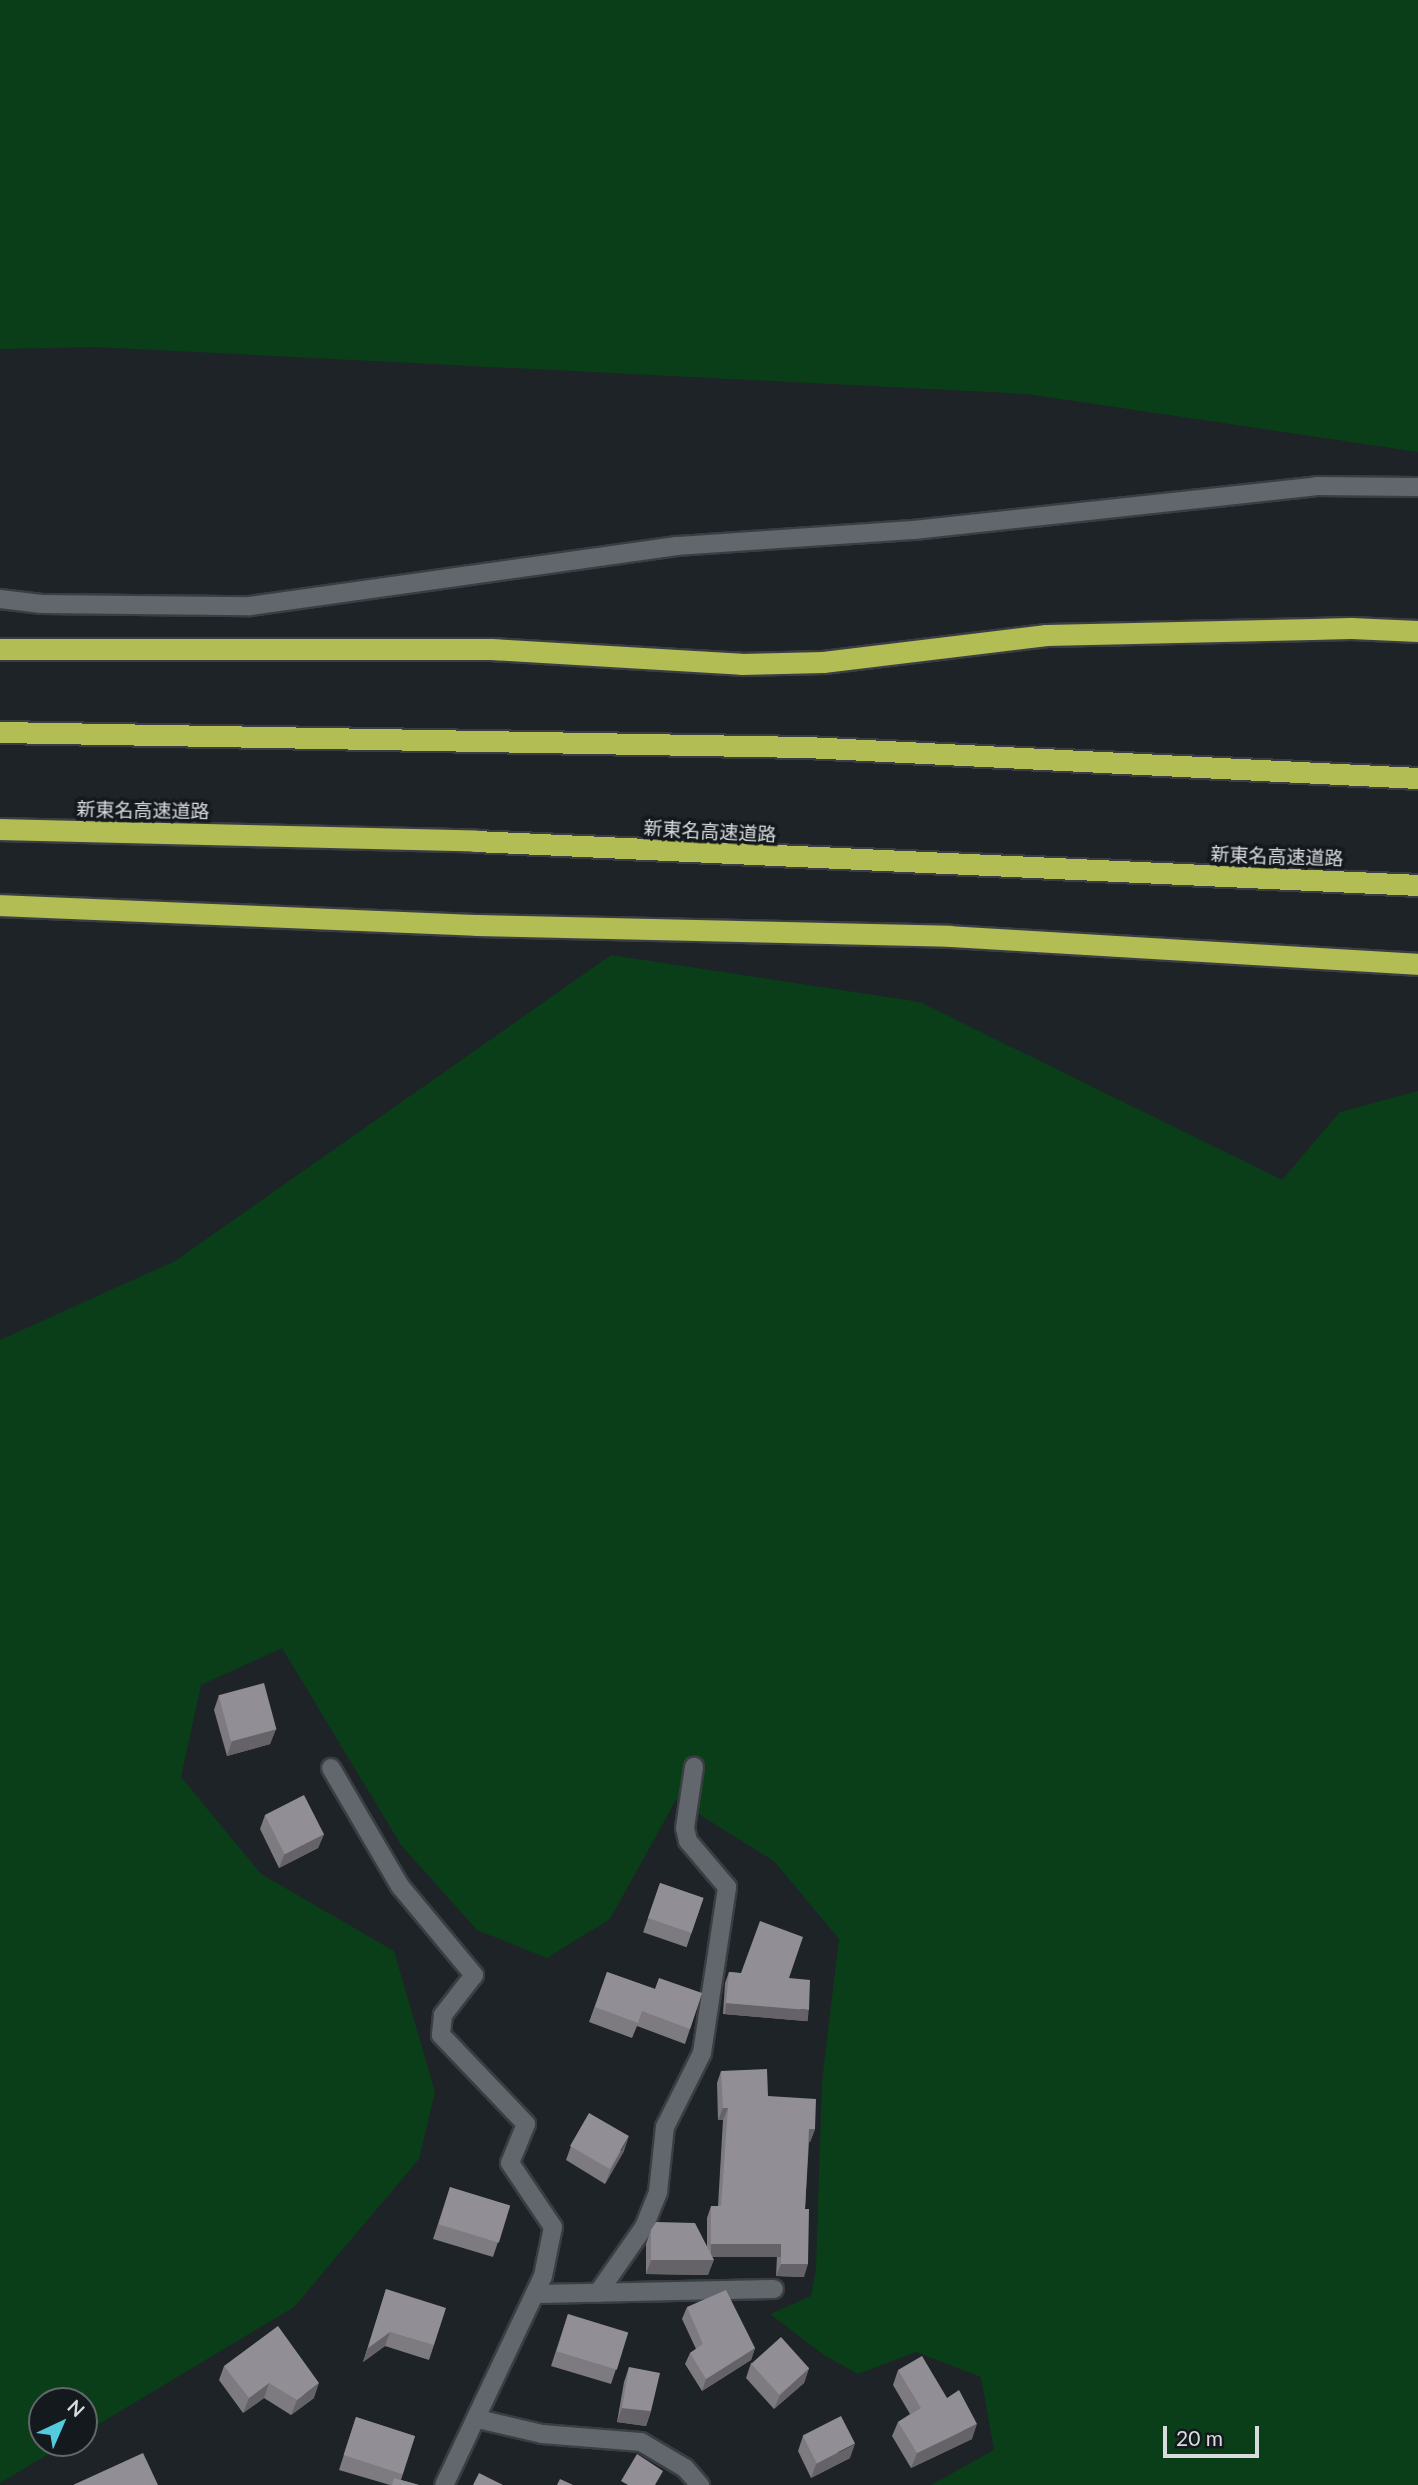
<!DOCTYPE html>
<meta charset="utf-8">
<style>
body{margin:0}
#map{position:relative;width:1418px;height:2485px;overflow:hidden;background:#1d2327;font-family:Lato,"Noto Sans JP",sans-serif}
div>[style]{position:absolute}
.green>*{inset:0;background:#0a3e18}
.roads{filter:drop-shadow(2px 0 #3a3e42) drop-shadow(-2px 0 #3a3e42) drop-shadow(0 2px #3a3e42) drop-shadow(0 -2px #3a3e42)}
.minor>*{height:18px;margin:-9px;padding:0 9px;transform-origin:9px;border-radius:9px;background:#61676d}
.motorway>*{height:21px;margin:-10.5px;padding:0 10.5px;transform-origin:10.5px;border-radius:10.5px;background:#b2bd54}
.wall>*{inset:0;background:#7d7a80;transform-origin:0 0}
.shaded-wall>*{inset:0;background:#666368;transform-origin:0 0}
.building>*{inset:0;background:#918e95;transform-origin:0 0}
span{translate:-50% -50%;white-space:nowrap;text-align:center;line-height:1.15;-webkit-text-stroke:7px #14191e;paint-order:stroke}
.street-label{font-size:19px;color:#d9dcdf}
.north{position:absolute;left:28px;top:2387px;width:70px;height:70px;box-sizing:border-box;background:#14191e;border:2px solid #63676b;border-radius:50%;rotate:44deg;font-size:19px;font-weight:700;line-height:28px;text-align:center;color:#d9dcdf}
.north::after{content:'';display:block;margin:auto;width:24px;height:32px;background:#54cadd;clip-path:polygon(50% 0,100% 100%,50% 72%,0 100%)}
.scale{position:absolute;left:1163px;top:2426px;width:96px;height:32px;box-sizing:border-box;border:4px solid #d9dcdf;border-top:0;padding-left:9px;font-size:21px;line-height:24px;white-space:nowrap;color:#d9dcdf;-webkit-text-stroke:5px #14191e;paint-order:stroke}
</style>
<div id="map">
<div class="green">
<i style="clip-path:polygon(0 0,1418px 0,1418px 452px,1027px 394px,96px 347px,0 349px)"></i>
<i style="clip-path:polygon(611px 955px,920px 1002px,1282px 1180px,1340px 1112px,1418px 1091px,1418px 2485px,931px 2485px,994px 2450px,981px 2377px,916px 2352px,858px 2374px,824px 2355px,770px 2314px,811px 2296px,816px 2269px,822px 2081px,839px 1939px,774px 1861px,676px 1800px,610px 1919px,547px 1958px,477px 1930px,401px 1845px,282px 1648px,201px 1685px,181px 1777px,261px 1874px,394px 1951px,435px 2092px,419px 2159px,294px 2307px,84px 2433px,84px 2401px,42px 2401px,42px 2443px,67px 2443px,0 2483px,0 1340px,175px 1261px)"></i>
</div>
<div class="roads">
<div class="minor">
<i style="left:0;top:599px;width:42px;rotate:6.8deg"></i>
<i style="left:42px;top:604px;width:208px;rotate:0.6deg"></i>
<i style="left:250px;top:606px;width:431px;rotate:-8deg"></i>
<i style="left:677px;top:546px;width:238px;rotate:-3.9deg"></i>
<i style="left:914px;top:530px;width:404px;rotate:-6.2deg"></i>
<i style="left:1316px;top:486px;width:102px;rotate:0.6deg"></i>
<i style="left:331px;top:1768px;width:137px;rotate:59.7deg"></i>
<i style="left:400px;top:1886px;width:116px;rotate:50.3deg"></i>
<i style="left:474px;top:1975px;width:51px;rotate:127.8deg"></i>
<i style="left:443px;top:2015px;width:20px;rotate:96deg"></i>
<i style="left:441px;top:2035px;width:123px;rotate:46.3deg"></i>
<i style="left:526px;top:2124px;width:42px;rotate:112.3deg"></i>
<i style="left:510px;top:2163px;width:77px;rotate:56.1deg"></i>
<i style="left:553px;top:2227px;width:50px;rotate:101.5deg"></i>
<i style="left:543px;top:2276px;width:231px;rotate:115.3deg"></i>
<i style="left:598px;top:2293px;width:80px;rotate:-55.1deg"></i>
<i style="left:644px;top:2227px;width:38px;rotate:-68deg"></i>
<i style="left:658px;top:2192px;width:65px;rotate:-83.9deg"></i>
<i style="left:665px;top:2127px;width:83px;rotate:-63.4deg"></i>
<i style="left:702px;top:2053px;width:168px;rotate:-81.4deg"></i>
<i style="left:727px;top:1887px;width:60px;rotate:-130.3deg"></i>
<i style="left:688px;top:1841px;width:13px;rotate:-103deg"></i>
<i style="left:685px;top:1828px;width:62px;rotate:-81.6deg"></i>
<i style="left:535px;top:2294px;width:239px;rotate:-1.2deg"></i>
<i style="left:478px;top:2419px;width:66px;rotate:13.2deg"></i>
<i style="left:542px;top:2434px;width:99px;rotate:4.6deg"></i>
<i style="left:641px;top:2442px;width:51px;rotate:30.6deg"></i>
<i style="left:685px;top:2468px;width:23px;rotate:49deg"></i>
</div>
<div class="motorway">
<i style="left:0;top:649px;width:491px"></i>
<i style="left:491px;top:649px;width:250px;rotate:3.4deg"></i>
<i style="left:741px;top:664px;width:82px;rotate:-1.4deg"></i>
<i style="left:823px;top:662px;width:225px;rotate:-6.9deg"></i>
<i style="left:1046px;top:635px;width:305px;rotate:-1.3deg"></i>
<i style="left:1351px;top:628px;width:67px;rotate:2.6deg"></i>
<i style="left:0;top:732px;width:806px;rotate:1.07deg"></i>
<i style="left:806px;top:747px;width:613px;rotate:2.9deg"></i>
<i style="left:0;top:829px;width:475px;rotate:1.4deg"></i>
<i style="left:475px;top:841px;width:944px;rotate:2.67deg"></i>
<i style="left:0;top:905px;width:476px;rotate:2.4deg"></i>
<i style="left:476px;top:925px;width:473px;rotate:1.3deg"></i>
<i style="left:949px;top:936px;width:470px;rotate:3.4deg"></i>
</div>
</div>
<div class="wall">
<i style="clip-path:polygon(219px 1695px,276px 1729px,270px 1744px,227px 1756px,214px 1710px)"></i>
<i style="clip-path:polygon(265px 1815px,324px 1834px,318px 1848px,279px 1868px,260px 1829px)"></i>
<i style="left:660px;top:1883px;width:46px;height:52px;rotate:19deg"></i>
<i style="clip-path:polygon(607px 1972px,655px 1989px,702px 1993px,685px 2044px,637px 2026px,632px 2038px,589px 2022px)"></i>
<i style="clip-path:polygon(729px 1972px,789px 1978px,805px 2021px,723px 2014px,725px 1983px)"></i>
<i style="clip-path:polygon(721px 2071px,768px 2096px,815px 2129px,810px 2142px,809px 2142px,805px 2209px,804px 2277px,776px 2276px,777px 2256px,711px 2256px,708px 2275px,646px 2274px,646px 2244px,651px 2230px,707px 2247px,707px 2218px,711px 2206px,718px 2206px,723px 2120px,718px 2120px,717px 2083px)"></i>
<i style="clip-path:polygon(571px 2146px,624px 2151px,605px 2184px,566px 2160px)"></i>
<i style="clip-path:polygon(450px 2187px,498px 2242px,493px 2257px,433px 2239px)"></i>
<i style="clip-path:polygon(386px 2289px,434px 2345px,429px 2360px,385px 2346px,363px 2362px)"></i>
<i style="clip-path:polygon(687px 2307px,755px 2348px,751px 2360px,702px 2391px,685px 2364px,690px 2353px,696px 2349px,682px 2319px)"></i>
<i style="clip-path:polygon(568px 2314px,616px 2369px,611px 2384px,551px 2366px)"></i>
<i style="clip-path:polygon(751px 2363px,809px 2368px,804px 2383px,774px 2409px,746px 2378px)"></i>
<i style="clip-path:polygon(224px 2366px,314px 2398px,291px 2415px,264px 2398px,243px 2413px,219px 2380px)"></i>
<i style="clip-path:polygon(629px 2367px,651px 2411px,646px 2426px,617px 2422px,624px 2382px)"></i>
<i style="clip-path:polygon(898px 2370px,972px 2439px,911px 2468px,892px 2436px,898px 2422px,910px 2414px,893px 2385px)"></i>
<i style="clip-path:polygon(356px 2417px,415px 2436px,401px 2480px,419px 2485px,390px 2485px,339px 2470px)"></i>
<i style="clip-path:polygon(803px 2436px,850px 2458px,811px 2478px,798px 2451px)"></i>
</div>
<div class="shaded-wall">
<i style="clip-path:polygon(276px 1729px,270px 1744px,227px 1756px,232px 1741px)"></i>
<i style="clip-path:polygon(324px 1834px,318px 1848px,279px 1868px,285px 1853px)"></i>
<i style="left:726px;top:2003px;width:83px;height:11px;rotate:5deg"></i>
<i style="clip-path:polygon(723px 2108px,728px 2108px,723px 2120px,718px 2120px)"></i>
<i style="clip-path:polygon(809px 2129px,815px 2129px,810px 2142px,805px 2141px)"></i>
<i style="clip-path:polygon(629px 2136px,624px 2151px,605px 2184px,611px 2169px)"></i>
<i style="left:711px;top:2244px;width:70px;height:13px"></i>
<i style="clip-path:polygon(651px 2260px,714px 2260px,708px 2275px,646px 2274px)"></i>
<i style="clip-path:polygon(781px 2264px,808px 2264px,804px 2277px,776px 2276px)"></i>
<i style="clip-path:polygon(390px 2332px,385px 2346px,363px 2362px,368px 2348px)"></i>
<i style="clip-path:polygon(755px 2348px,751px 2360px,702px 2391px,706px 2379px)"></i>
<i style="clip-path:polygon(809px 2368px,804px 2383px,774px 2409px,780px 2395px)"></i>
<i style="clip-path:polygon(269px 2383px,264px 2398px,243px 2413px,249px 2398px)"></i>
<i style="clip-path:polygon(319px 2383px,314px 2398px,291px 2415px,297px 2400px)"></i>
<i style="clip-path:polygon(622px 2408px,651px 2411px,646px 2426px,617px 2422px)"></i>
<i style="clip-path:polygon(977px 2424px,972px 2439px,911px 2468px,917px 2453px)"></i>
<i style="clip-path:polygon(855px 2444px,850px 2458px,811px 2478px,816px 2464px)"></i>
</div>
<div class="building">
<i style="left:264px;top:1683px;width:48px;height:47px;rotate:75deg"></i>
<i style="left:304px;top:1795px;width:44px;height:44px;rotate:63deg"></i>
<i style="left:660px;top:1883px;width:46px;height:37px;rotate:19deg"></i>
<i style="clip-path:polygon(760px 1921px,803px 1937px,789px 1978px,810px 1980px,809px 2010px,726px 2003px,729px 1972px,741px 1973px)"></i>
<i style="clip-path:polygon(607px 1972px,655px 1989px,659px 1978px,702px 1993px,690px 2029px,642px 2011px,638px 2023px,595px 2007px)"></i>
<i style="clip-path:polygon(767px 2069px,768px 2096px,816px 2099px,815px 2129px,809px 2129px,805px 2209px,809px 2209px,808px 2264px,781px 2264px,781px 2244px,711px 2244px,711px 2206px,721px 2206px,728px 2108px,723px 2108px,721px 2071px)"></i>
<i style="left:589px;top:2113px;width:46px;height:38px;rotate:30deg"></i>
<i style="left:450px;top:2187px;width:63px;height:39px;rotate:17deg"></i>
<i style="clip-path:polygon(656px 2222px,695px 2223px,714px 2260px,651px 2260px,651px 2230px)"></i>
<i style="clip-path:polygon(386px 2289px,446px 2308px,434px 2345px,390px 2332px,368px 2348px)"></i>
<i style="clip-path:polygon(726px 2290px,755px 2348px,706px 2379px,690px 2353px,703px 2344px,687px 2307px)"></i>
<i style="left:568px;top:2314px;width:63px;height:39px;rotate:17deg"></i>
<i style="clip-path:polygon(278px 2326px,319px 2383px,297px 2400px,269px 2383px,249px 2398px,224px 2366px)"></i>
<i style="left:781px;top:2337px;width:42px;height:40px;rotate:48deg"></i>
<i style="clip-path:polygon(922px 2356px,947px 2398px,959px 2390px,977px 2424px,917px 2453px,898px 2422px,921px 2408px,898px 2370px)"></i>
<i style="clip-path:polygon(629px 2367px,660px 2373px,651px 2411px,622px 2408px)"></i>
<i style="left:841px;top:2416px;width:31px;height:43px;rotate:63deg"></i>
<i style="left:356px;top:2417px;width:62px;height:40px;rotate:18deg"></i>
<i style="clip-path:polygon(143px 2453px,158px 2485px,73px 2485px)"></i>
<i style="clip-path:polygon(637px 2454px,663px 2471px,655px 2485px,628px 2485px,621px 2481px)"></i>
<i style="clip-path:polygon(479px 2473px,503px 2485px,473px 2485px)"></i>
<i style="clip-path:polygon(394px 2478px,419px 2485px,392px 2485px)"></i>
<i style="clip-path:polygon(560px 2479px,573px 2485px,557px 2485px)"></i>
</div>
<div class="street-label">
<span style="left:143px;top:810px;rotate:1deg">新東名高速道路</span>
<span style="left:710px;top:831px;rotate:3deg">新東名高速道路</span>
<span style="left:1277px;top:856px;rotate:2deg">新東名高速道路</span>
</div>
<div class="north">N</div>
<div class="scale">20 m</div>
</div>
